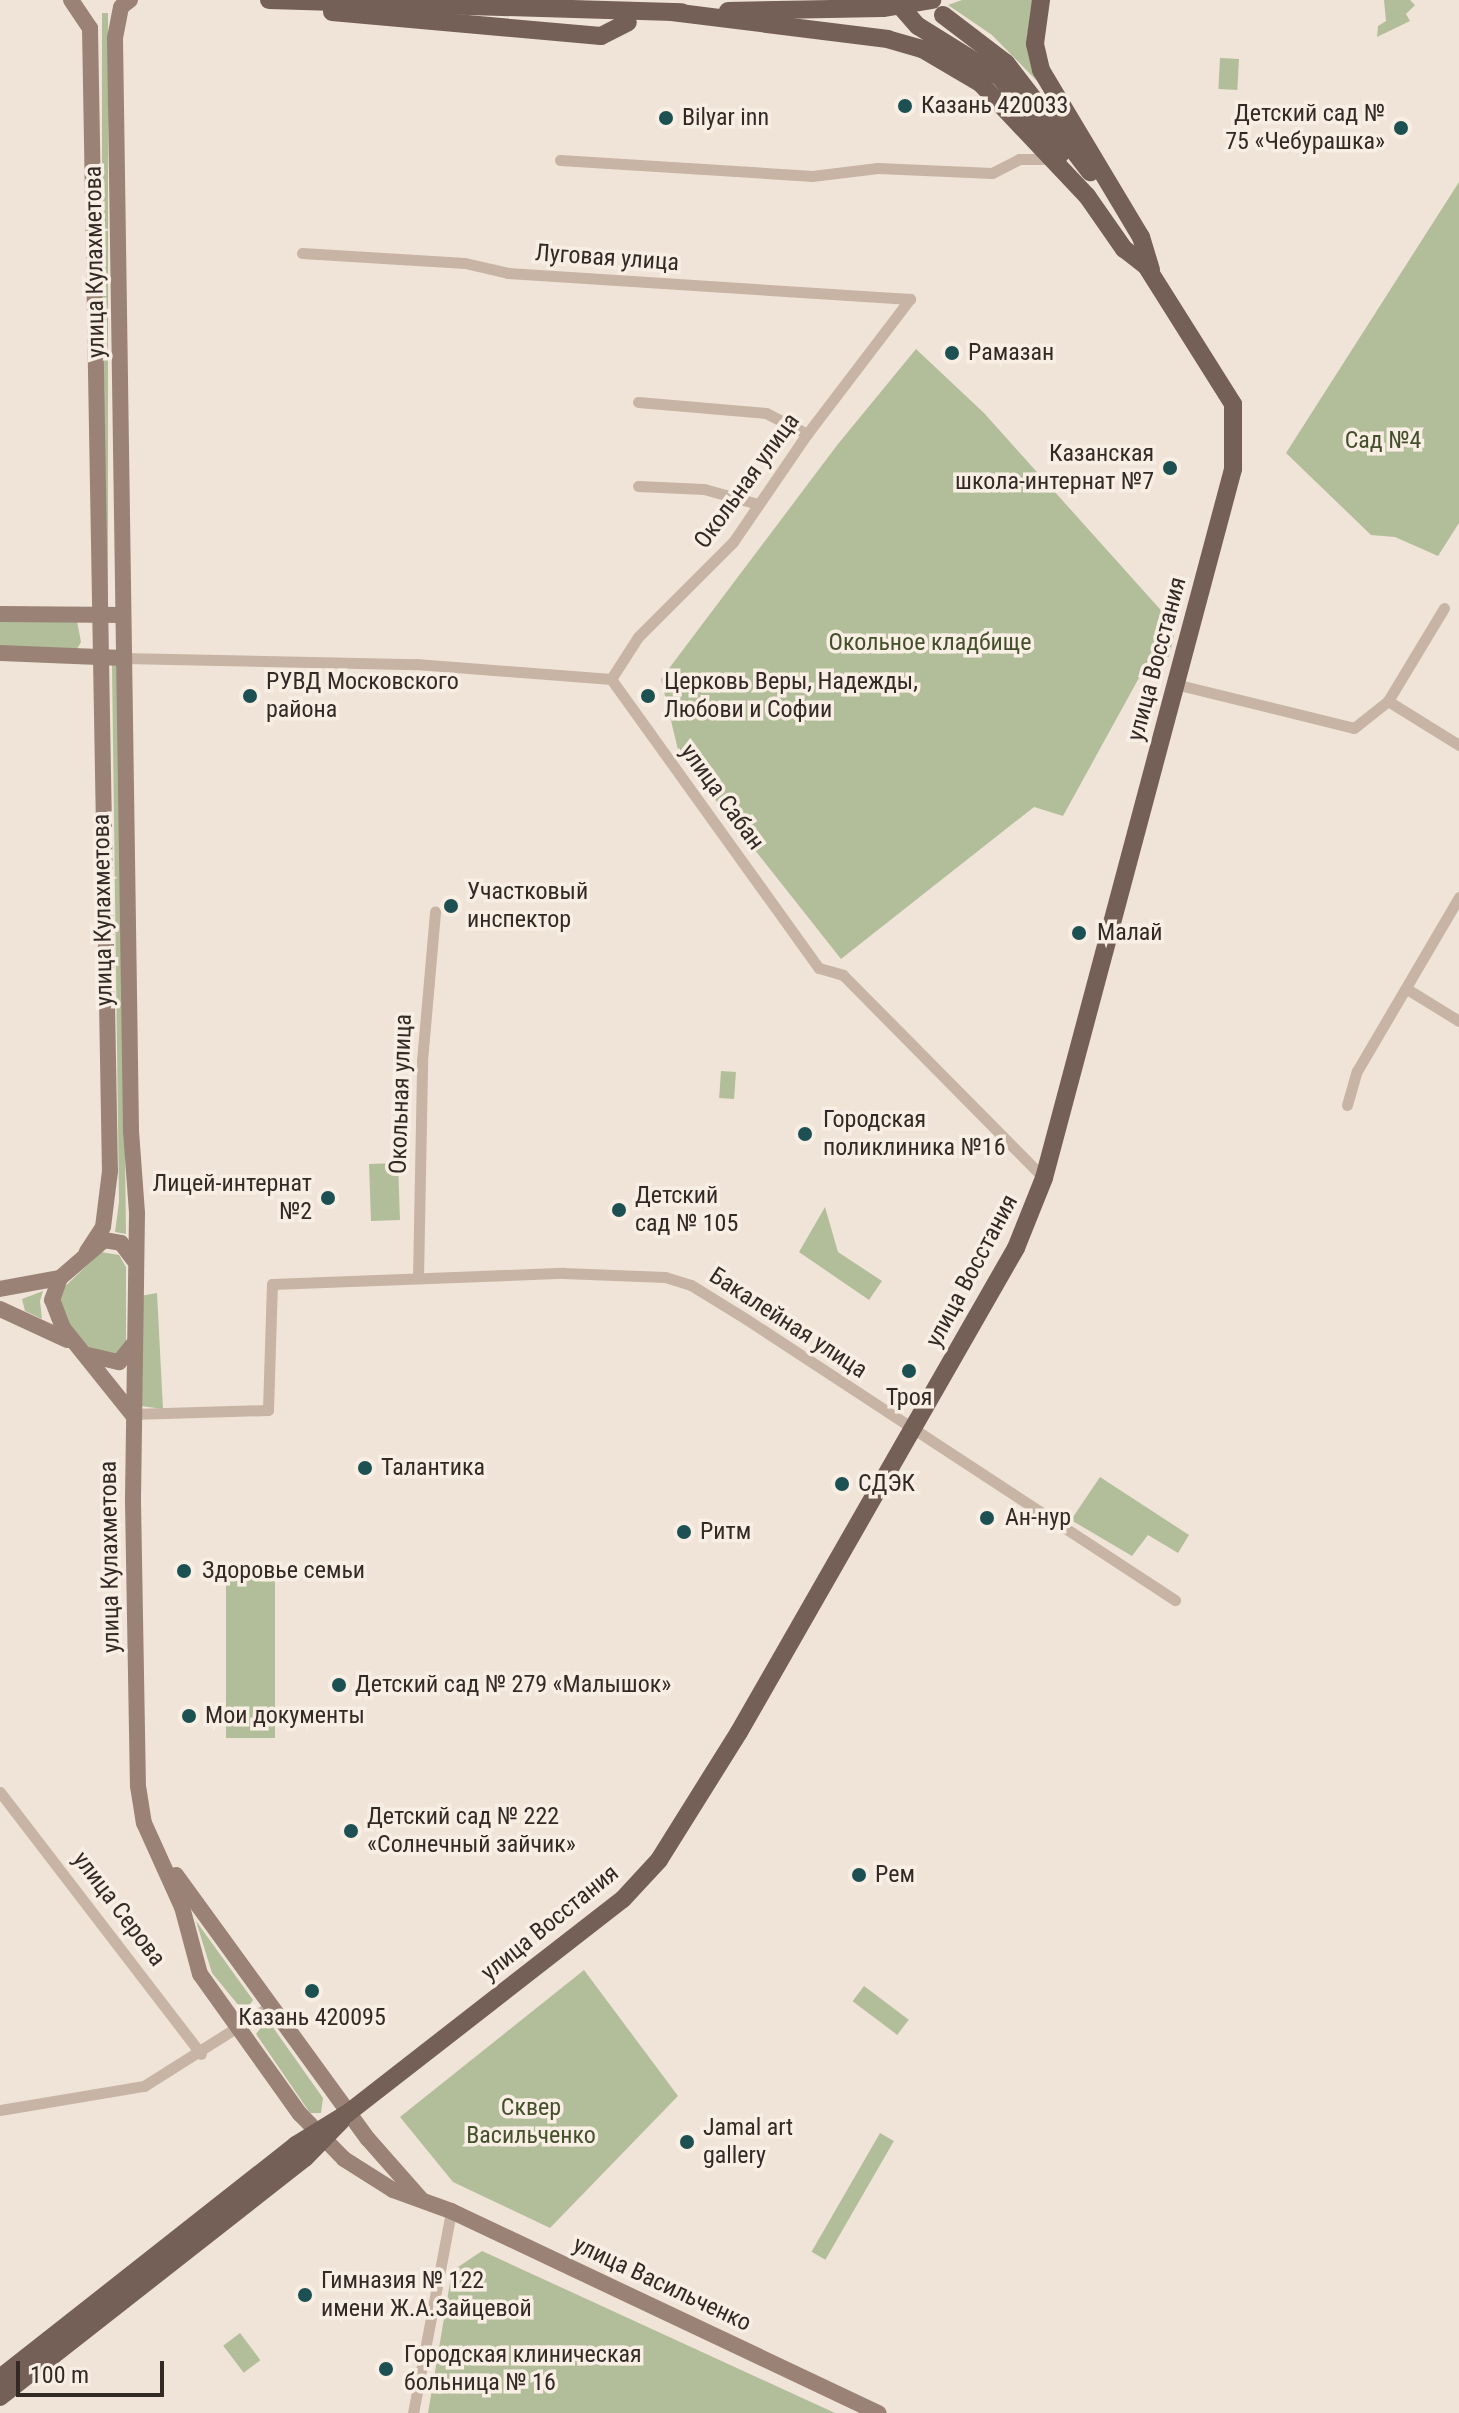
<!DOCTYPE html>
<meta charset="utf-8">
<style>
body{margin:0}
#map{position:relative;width:1459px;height:2413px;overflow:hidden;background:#f0e4d8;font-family:"Roboto Condensed",sans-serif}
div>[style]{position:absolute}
.green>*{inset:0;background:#b2be99;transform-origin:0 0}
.street>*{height:11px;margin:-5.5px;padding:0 5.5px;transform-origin:5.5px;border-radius:5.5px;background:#c7b4a5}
.secondary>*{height:16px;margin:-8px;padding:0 8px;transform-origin:8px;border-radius:8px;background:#9a8376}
.primary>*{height:18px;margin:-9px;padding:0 9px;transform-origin:9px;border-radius:9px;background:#746057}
.primary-bridge>*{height:18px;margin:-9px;padding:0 9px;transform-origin:9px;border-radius:9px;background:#746057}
.dots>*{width:22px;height:22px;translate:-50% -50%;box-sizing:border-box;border:4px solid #f8eee4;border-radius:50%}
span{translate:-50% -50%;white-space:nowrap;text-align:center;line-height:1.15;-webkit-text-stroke:7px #f8eee4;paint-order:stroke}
.poi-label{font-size:24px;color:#332a26}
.left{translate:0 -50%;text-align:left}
.right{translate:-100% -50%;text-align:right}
.street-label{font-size:24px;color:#332a26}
.park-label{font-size:24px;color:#43502b}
.scale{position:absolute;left:16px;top:2361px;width:148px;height:36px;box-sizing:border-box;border:4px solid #332a26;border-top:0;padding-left:10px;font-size:24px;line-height:28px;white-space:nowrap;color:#332a26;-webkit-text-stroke:6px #f8eee4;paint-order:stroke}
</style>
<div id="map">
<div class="green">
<i style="clip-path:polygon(962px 0,1034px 0,1028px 42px,1041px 85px,992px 35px,948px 5px)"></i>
<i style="clip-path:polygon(1384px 0,1410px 0,1415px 5px,1406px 14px,1410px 21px,1377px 37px,1378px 26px,1386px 21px)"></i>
<i style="left:102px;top:13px;width:6px;height:593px"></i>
<i style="left:1220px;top:58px;width:19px;height:31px;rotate:3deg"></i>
<i style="clip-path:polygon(1459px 182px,1459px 523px,1438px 556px,1395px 537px,1371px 535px,1286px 453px)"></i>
<i style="clip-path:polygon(916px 349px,984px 413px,1176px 627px,1169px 657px,1151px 656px,1063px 816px,1034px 807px,841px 959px,679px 754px,661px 679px,838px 444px)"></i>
<i style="clip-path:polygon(0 620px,77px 621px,81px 642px,77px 649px,0 648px)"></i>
<i style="clip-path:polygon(112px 665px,119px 665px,126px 1234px,115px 1232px,119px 1202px)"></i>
<i style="left:721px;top:1071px;width:15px;height:27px;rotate:4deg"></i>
<i style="left:398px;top:1163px;width:57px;height:29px;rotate:88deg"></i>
<i style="clip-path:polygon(825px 1207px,838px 1252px,882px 1281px,869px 1300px,799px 1252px)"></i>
<i style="clip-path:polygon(101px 1252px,119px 1255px,126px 1267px,126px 1346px,120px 1356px,92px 1350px,76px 1336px,66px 1325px,58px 1293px)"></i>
<i style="clip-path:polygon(43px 1291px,40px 1301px,42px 1319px,25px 1311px,22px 1299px)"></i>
<i style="clip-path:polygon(157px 1293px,163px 1409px,141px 1406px,140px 1296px)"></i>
<i style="clip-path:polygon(1100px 1477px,1189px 1535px,1178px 1553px,1148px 1535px,1132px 1556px,1071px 1520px)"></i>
<i style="left:226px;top:1567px;width:49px;height:171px"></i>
<i style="clip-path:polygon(196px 1921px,253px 2000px,244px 2012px,212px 1973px)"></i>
<i style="clip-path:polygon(584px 1970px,678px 2096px,550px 2228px,453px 2182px,400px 2117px)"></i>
<i style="left:864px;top:1986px;width:56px;height:19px;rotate:37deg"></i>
<i style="clip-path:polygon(264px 2024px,272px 2026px,323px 2098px,321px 2113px,310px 2113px,256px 2034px)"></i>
<i style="left:880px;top:2133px;width:16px;height:137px;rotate:30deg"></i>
<i style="clip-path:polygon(482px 2251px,835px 2413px,428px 2413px,452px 2271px)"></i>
<i style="left:240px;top:2333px;width:34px;height:21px;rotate:53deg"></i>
</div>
<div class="street">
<i style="left:560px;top:160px;width:253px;rotate:3.6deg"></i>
<i style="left:812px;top:176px;width:66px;rotate:-6.9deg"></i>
<i style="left:878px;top:168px;width:114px;rotate:2.5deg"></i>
<i style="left:992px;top:173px;width:30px;rotate:-27deg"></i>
<i style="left:1019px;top:159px;width:30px"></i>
<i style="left:302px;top:253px;width:163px;rotate:3.5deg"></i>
<i style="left:465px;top:263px;width:44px;rotate:13.1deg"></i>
<i style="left:508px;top:273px;width:403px;rotate:3.7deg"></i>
<i style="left:638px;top:402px;width:128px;rotate:4.9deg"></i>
<i style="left:766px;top:413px;width:46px;rotate:27.1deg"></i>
<i style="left:638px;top:486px;width:66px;rotate:2.6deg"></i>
<i style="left:704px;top:489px;width:56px;rotate:15.5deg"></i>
<i style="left:1444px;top:608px;width:109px;rotate:121.1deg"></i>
<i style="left:1388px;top:701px;width:84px;rotate:31.8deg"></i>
<i style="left:123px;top:658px;width:293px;rotate:1.2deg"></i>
<i style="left:416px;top:664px;width:196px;rotate:4.4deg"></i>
<i style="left:611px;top:679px;width:356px;rotate:54.3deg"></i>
<i style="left:819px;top:968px;width:25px;rotate:16deg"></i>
<i style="left:843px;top:975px;width:286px;rotate:45.3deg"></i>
<i style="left:611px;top:679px;width:50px;rotate:-57.3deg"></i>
<i style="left:638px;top:637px;width:134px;rotate:-45deg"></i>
<i style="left:733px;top:542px;width:131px;rotate:-55.6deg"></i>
<i style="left:807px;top:434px;width:170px;rotate:-52.7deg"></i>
<i style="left:1175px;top:684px;width:184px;rotate:13.8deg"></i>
<i style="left:1354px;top:728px;width:43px;rotate:-38.5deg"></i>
<i style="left:1407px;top:989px;width:61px;rotate:31.6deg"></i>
<i style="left:1347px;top:1105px;width:35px;rotate:-74deg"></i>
<i style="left:1357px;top:1071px;width:202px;rotate:-59.6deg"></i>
<i style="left:418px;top:1278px;width:217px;rotate:-88.9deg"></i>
<i style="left:422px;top:1061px;width:150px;rotate:-85deg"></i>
<i style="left:132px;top:1414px;width:136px;rotate:-1.7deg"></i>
<i style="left:268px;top:1410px;width:126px;rotate:-88.2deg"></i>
<i style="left:272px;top:1284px;width:291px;rotate:-2.2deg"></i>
<i style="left:563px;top:1273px;width:102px;rotate:2.2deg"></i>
<i style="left:665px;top:1277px;width:27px;rotate:17deg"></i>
<i style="left:691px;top:1285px;width:65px;rotate:31.7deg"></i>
<i style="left:746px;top:1319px;width:513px;rotate:33.23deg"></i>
<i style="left:0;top:1792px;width:330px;rotate:52.5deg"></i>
<i style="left:0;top:2110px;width:146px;rotate:-9.5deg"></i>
<i style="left:144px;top:2086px;width:148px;rotate:-32.3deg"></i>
<i style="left:413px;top:2413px;width:206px;rotate:-79.3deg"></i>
</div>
<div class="secondary">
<i style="left:71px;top:0;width:34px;rotate:56deg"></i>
<i style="left:90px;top:28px;width:1143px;rotate:89deg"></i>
<i style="left:110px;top:1171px;width:56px;rotate:97.1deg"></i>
<i style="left:103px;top:1227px;width:30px;rotate:123deg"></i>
<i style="left:130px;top:0;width:11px;rotate:142deg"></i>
<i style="left:121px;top:7px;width:32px;rotate:101deg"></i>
<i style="left:115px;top:38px;width:1093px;rotate:89.16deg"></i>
<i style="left:131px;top:1131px;width:82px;rotate:85.8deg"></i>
<i style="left:137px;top:1213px;width:289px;rotate:90.8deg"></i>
<i style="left:133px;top:1502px;width:284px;rotate:89deg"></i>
<i style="left:138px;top:1786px;width:37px;rotate:81deg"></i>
<i style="left:144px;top:1823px;width:92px;rotate:65.7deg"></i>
<i style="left:182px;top:1907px;width:69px;rotate:75deg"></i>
<i style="left:200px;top:1974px;width:172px;rotate:54.5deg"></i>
<i style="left:300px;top:2114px;width:63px;rotate:45.6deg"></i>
<i style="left:344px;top:2159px;width:58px;rotate:32.3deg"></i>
<i style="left:393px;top:2190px;width:62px;rotate:19.9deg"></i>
<i style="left:451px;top:2211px;width:473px;rotate:25.3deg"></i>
<i style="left:0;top:614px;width:123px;rotate:0.5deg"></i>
<i style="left:0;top:653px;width:123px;rotate:2.3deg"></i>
<i style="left:0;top:1289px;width:61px;rotate:-10.4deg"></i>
<i style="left:0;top:1309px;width:74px;rotate:24.8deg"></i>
<i style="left:88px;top:1355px;width:32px;rotate:13deg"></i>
<i style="left:119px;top:1362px;width:22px;rotate:-51deg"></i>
<i style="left:132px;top:1414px;width:110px;rotate:-128.7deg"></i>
<i style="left:63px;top:1328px;width:30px;rotate:-111deg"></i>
<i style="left:52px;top:1300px;width:23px;rotate:-70deg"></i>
<i style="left:60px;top:1278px;width:58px;rotate:-40.8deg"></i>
<i style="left:104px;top:1240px;width:17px;rotate:10deg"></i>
<i style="left:121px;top:1243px;width:21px;rotate:53deg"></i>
<i style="left:176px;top:1875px;width:326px;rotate:54deg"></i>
<i style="left:368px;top:2139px;width:79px;rotate:48.6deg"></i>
</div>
<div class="primary">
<i style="left:269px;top:0;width:413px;rotate:1.7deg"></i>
<i style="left:1041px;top:0;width:44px;rotate:97.8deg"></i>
<i style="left:1035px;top:44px;width:27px;rotate:77deg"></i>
<i style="left:1041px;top:70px;width:195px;rotate:59.1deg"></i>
<i style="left:1141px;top:237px;width:34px;rotate:73deg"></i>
<i style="left:728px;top:11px;width:155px;rotate:-1.1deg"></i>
<i style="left:883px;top:8px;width:50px;rotate:-9.3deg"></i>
<i style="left:332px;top:12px;width:270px;rotate:5.1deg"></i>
<i style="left:601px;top:36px;width:30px;rotate:-27deg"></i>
<i style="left:943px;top:15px;width:79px;rotate:37.3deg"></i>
<i style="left:1006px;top:63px;width:138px;rotate:52.4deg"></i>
<i style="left:1000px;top:77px;width:98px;rotate:52.1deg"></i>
<i style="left:0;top:2378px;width:377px;rotate:-38.2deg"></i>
<i style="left:296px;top:2145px;width:61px;rotate:-31.6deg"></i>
<i style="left:348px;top:2113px;width:348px;rotate:-37.9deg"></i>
<i style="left:623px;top:1899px;width:53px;rotate:-47.3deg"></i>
<i style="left:659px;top:1860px;width:151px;rotate:-58deg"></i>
<i style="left:739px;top:1732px;width:558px;rotate:-60.22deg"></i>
<i style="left:1016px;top:1248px;width:75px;rotate:-68.2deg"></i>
<i style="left:1044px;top:1178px;width:734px;rotate:-75.07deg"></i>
<i style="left:1233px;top:469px;width:65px;rotate:-90deg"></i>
<i style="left:1233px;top:404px;width:163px;rotate:-122.2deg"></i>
<i style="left:1146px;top:266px;width:28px;rotate:-142deg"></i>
<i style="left:1124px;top:249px;width:65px;rotate:-124.9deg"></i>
<i style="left:1087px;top:196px;width:156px;rotate:-133.4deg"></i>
<i style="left:980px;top:83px;width:67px;rotate:-149.6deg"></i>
<i style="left:922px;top:49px;width:35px;rotate:-164deg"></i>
<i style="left:888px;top:39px;width:218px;rotate:-172.9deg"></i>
<i style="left:0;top:2397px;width:387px;rotate:-38.1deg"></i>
<i style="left:305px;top:2158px;width:52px;rotate:-45.8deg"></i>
</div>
<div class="primary-bridge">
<i style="left:895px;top:0;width:35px;rotate:49deg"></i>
<i style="left:918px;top:26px;width:97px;rotate:31.9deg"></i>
</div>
<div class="dots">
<i style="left:905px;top:106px;background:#1d5052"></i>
<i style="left:666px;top:118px;background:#1d5052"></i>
<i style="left:1401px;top:128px;background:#1d5052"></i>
<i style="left:952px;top:353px;background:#1d5052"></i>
<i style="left:1170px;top:468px;background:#1d5052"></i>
<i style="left:250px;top:696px;background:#1d5052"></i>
<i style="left:648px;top:696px;background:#1d5052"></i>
<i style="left:451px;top:906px;background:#1d5052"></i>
<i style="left:1079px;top:933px;background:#1d5052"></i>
<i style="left:805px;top:1134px;background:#1d5052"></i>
<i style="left:328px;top:1198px;background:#1d5052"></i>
<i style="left:619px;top:1210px;background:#1d5052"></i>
<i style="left:909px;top:1371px;background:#1d5052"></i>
<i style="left:365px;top:1468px;background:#1d5052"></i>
<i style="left:842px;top:1484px;background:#1d5052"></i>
<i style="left:987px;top:1518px;background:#1d5052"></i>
<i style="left:684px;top:1532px;background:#1d5052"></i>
<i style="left:184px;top:1571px;background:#1d5052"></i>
<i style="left:339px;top:1685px;background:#1d5052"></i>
<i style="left:189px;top:1716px;background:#1d5052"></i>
<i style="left:351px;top:1831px;background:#1d5052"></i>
<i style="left:859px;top:1875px;background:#1d5052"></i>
<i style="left:312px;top:1991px;background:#1d5052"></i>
<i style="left:687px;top:2142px;background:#1d5052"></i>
<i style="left:305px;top:2295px;background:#1d5052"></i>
<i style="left:386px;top:2369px;background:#1d5052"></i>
</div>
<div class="poi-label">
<span class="left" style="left:921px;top:106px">Казань 420033</span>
<span class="right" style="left:1385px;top:128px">Детский сад №<br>75 «Чебурашка»</span>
<span class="left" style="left:682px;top:118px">Bilyar inn</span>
<span class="left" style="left:968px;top:353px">Рамазан</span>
<span class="right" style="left:1154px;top:468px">Казанская<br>школа-интернат №7</span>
<span class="left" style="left:266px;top:696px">РУВД Московского<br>района</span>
<span class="left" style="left:664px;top:696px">Церковь Веры, Надежды,<br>Любови и Софии</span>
<span class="left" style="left:467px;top:906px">Участковый<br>инспектор</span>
<span class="left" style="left:1097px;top:933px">Малай</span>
<span class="left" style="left:823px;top:1134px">Городская<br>поликлиника №16</span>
<span class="right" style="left:312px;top:1198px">Лицей-интернат<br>№2</span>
<span class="left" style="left:635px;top:1210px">Детский<br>сад № 105</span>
<span style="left:909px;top:1398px">Троя</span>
<span class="left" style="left:381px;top:1468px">Талантика</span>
<span class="left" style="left:858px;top:1484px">СДЭК</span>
<span class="left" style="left:1005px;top:1518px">Ан-нур</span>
<span class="left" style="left:700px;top:1532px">Ритм</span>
<span class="left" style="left:202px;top:1571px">Здоровье семьи</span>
<span class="left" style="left:355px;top:1685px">Детский сад № 279 «Малышок»</span>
<span class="left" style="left:205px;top:1716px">Мои документы</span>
<span class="left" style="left:367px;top:1831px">Детский сад № 222<br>«Солнечный зайчик»</span>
<span class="left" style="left:875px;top:1875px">Рем</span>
<span style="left:312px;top:2018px">Казань 420095</span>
<span class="left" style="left:703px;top:2142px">Jamal art<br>gallery</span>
<span class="left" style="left:321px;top:2295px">Гимназия № 122<br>имени Ж.А.Зайцевой</span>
<span class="left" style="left:404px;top:2369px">Городская клиническая<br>больница № 16</span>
</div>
<div class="street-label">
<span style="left:607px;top:258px;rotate:4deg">Луговая улица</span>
<span style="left:95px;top:262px;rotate:-91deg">улица Кулахметова</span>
<span style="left:747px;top:481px;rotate:-54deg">Окольная улица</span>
<span style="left:1157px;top:659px;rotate:-75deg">улица Восстания</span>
<span style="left:722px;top:797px;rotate:54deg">улица Сабан</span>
<span style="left:103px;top:910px;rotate:-91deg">улица Кулахметова</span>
<span style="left:401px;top:1094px;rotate:-88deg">Окольная улица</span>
<span style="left:972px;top:1271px;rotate:-62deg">улица Восстания</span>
<span style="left:788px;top:1323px;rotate:33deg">Бакалейная улица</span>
<span style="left:110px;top:1557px;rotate:-91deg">улица Кулахметова</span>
<span style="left:119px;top:1909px;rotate:53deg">улица Серова</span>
<span style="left:550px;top:1923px;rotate:-39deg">улица Восстания</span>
<span style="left:662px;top:2284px;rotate:25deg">улица Васильченко</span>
</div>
<div class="park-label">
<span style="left:1383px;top:441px">Сад №4</span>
<span style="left:930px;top:643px">Окольное кладбище</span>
<span style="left:531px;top:2122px">Сквер<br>Васильченко</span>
</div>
<div class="scale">100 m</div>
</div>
